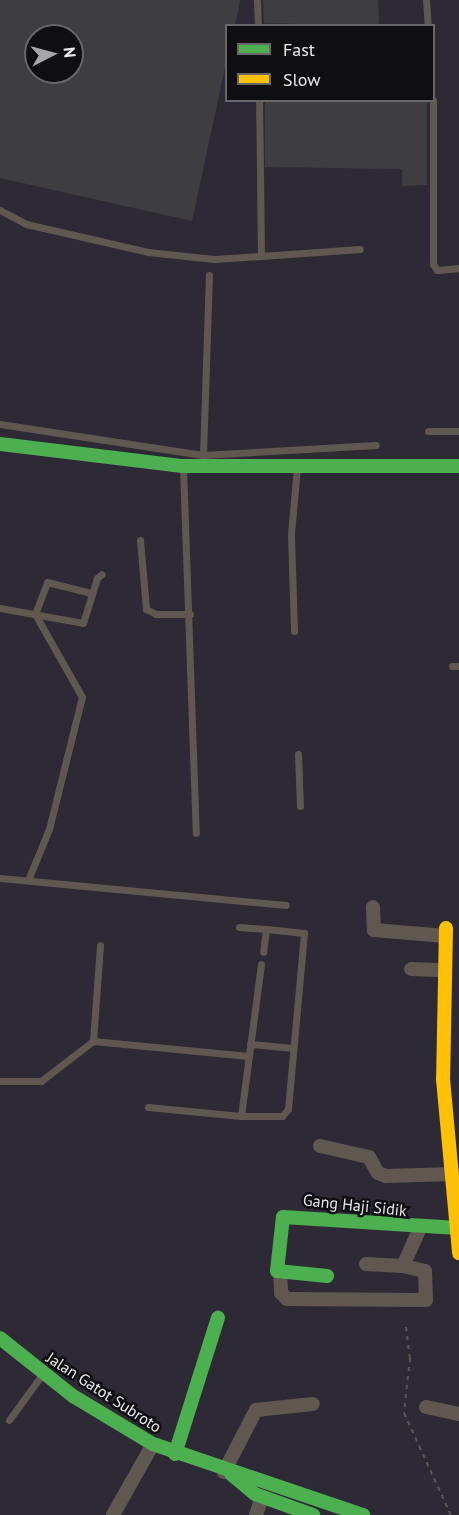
<!DOCTYPE html>
<style>
body{margin:0}
#map{position:relative;width:459px;height:1515px;overflow:hidden;background:#27262a;font-family:"PT Sans",sans-serif}
div>[style]{position:absolute}
.built>*{inset:0;background:#2e2a35}
.building>*{inset:0;background:#3e3d40}
.path>*{height:2px;margin-top:-1px;transform-origin:0;background:repeating-linear-gradient(90deg,#5a554f 0 4.5px,transparent 0 9px)}
.lane>*{height:7px;margin:-3.5px;padding:0 3.5px;transform-origin:3.5px;border-radius:3.5px;background:#605850}
.street>*{height:14px;margin:-7px;padding:0 7px;transform-origin:7px;border-radius:7px;background:#605850}
.fast>*{height:14px;margin:-7px;padding:0 7px;transform-origin:7px;border-radius:7px;background:#4caf50}
.slow>*{height:14px;margin:-7px;padding:0 7px;transform-origin:7px;border-radius:7px;background:#ffc107}
span{translate:-50% -50%;white-space:nowrap;text-align:center;line-height:1.15;-webkit-text-stroke:5px #0f0e11;paint-order:stroke}
.street-label{font-size:16px;color:#ebe9ee}
.legend{position:absolute;left:225px;top:24px;width:210px;height:78px;box-sizing:border-box;background:#0f0e11;border:2px solid #676669;margin:0;padding:8px 10px;list-style:none;font-size:18px;color:#ebe9ee}
.legend li{display:flex;align-items:center;gap:12px;height:30px}
.legend b{width:30px;border:2px solid #676669}
.north{position:absolute;left:24px;top:24px;width:60px;height:60px;box-sizing:border-box;background:#0f0e11;border:2px solid #676669;border-radius:50%;rotate:84deg;font-size:16px;font-weight:700;line-height:24px;text-align:center;color:#ebe9ee}
.north::after{content:'';display:block;margin:auto;width:21px;height:27px;background:#a6a5a9;clip-path:polygon(50% 0,100% 100%,50% 72%,0 100%)}
</style>
<div id="map">
<div class="built">
<i style="clip-path:polygon(evenodd,0 0,459px 0,459px 1515px,0 1515px,0 0,226px 26px,434px 26px,434px 100px,226px 100px,226px 26px,0 0,36px 36px,72px 36px,72px 72px,36px 72px,36px 36px)"></i>
</div>
<div class="building">
<i style="clip-path:polygon(evenodd,0 0,240px 0,235px 26px,226px 26px,226px 63px,192px 221px,0 178px,0 0,36px 36px,72px 36px,72px 72px,36px 72px,36px 36px)"></i>
<i style="clip-path:polygon(263px 0,378px 0,379px 21px,377px 26px,264px 23px)"></i>
<i style="clip-path:polygon(265px 100px,427px 100px,427px 185px,402px 186px,402px 169px,265px 167px)"></i>
</div>
<div class="path">
<i style="left:406px;top:1327px;width:31px;rotate:83deg"></i>
<i style="left:410px;top:1358px;width:55px;rotate:96.2deg"></i>
<i style="left:404px;top:1413px;width:112px;rotate:65.3deg"></i>
</div>
<div class="lane">
<i style="left:257px;top:0;width:26px;rotate:88deg"></i>
<i style="left:426px;top:0;width:26px;rotate:86deg"></i>
<i style="left:433px;top:100px;width:164px;rotate:90deg"></i>
<i style="left:433px;top:264px;width:7px;rotate:56deg"></i>
<i style="left:437px;top:270px;width:22px;rotate:-5deg"></i>
<i style="left:0;top:210px;width:30px;rotate:28deg"></i>
<i style="left:26px;top:224px;width:125px;rotate:12.9deg"></i>
<i style="left:148px;top:252px;width:66px;rotate:6.1deg"></i>
<i style="left:214px;top:259px;width:47px;rotate:-3.7deg"></i>
<i style="left:261px;top:256px;width:156px;rotate:-90.7deg"></i>
<i style="left:261px;top:256px;width:99px;rotate:-4deg"></i>
<i style="left:0;top:424px;width:205px;rotate:8.7deg"></i>
<i style="left:203px;top:455px;width:173px;rotate:-3.3deg"></i>
<i style="left:428px;top:431px;width:31px"></i>
<i style="left:203px;top:455px;width:180px;rotate:-88.1deg"></i>
<i style="left:183px;top:467px;width:366px;rotate:88deg"></i>
<i style="left:140px;top:540px;width:69px;rotate:85deg"></i>
<i style="left:146px;top:609px;width:11px;rotate:27deg"></i>
<i style="left:156px;top:614px;width:34px"></i>
<i style="left:0;top:608px;width:84px;rotate:10.2deg"></i>
<i style="left:83px;top:623px;width:47px;rotate:-72.7deg"></i>
<i style="left:97px;top:578px;width:6px;rotate:-39deg"></i>
<i style="left:294px;top:631px;width:97px;rotate:-91.8deg"></i>
<i style="left:291px;top:534px;width:67px;rotate:-84.9deg"></i>
<i style="left:452px;top:666px;width:7px"></i>
<i style="left:298px;top:754px;width:52px;rotate:87.8deg"></i>
<i style="left:0;top:878px;width:287px;rotate:5.4deg"></i>
<i style="left:28px;top:880px;width:55px;rotate:-67.6deg"></i>
<i style="left:49px;top:829px;width:136px;rotate:-76deg"></i>
<i style="left:82px;top:697px;width:95px;rotate:-119.5deg"></i>
<i style="left:35px;top:614px;width:34px;rotate:-69deg"></i>
<i style="left:47px;top:582px;width:45px;rotate:14deg"></i>
<i style="left:239px;top:927px;width:27px;rotate:4deg"></i>
<i style="left:266px;top:929px;width:23px;rotate:97deg"></i>
<i style="left:93px;top:1041px;width:96px;rotate:-85.8deg"></i>
<i style="left:250px;top:1044px;width:43px;rotate:5.3deg"></i>
<i style="left:0;top:1081px;width:41px"></i>
<i style="left:41px;top:1081px;width:66px;rotate:-37.6deg"></i>
<i style="left:93px;top:1041px;width:156px;rotate:5.5deg"></i>
<i style="left:148px;top:1107px;width:93px;rotate:5.5deg"></i>
<i style="left:241px;top:1116px;width:153px;rotate:-82.5deg"></i>
<i style="left:241px;top:1116px;width:41px"></i>
<i style="left:282px;top:1116px;width:9px;rotate:-49deg"></i>
<i style="left:288px;top:1109px;width:177px;rotate:-84.8deg"></i>
<i style="left:304px;top:933px;width:38px;rotate:-174deg"></i>
<i style="left:9px;top:1420px;width:54px;rotate:-54deg"></i>
</div>
<div class="street">
<i style="left:373px;top:907px;width:23px;rotate:88deg"></i>
<i style="left:374px;top:930px;width:72px;rotate:4.8deg"></i>
<i style="left:411px;top:969px;width:33px;rotate:2deg"></i>
<i style="left:320px;top:1146px;width:50px;rotate:12.7deg"></i>
<i style="left:369px;top:1157px;width:18px;rotate:61deg"></i>
<i style="left:378px;top:1173px;width:9px;rotate:21deg"></i>
<i style="left:386px;top:1176px;width:68px;rotate:-1.7deg"></i>
<i style="left:366px;top:1264px;width:37px;rotate:3deg"></i>
<i style="left:403px;top:1266px;width:42px;rotate:-65.9deg"></i>
<i style="left:280px;top:1271px;width:22px;rotate:87deg"></i>
<i style="left:281px;top:1293px;width:8px;rotate:45deg"></i>
<i style="left:287px;top:1299px;width:139px;rotate:0.4deg"></i>
<i style="left:426px;top:1300px;width:29px;rotate:-92deg"></i>
<i style="left:425px;top:1271px;width:23px;rotate:-167deg"></i>
<i style="left:426px;top:1407px;width:34px;rotate:12deg"></i>
<i style="left:224px;top:1472px;width:70px;rotate:-62.7deg"></i>
<i style="left:256px;top:1410px;width:57px;rotate:-6deg"></i>
<i style="left:113px;top:1515px;width:81px;rotate:-60.6deg"></i>
<i style="left:256px;top:1515px;width:19px;rotate:-72deg"></i>
</div>
<div class="fast">
<i style="left:0;top:444px;width:184px;rotate:6.9deg"></i>
<i style="left:183px;top:466px;width:276px"></i>
<i style="left:327px;top:1276px;width:50px;rotate:-174.3deg"></i>
<i style="left:277px;top:1271px;width:54px;rotate:-83.7deg"></i>
<i style="left:283px;top:1217px;width:175px;rotate:3.6deg"></i>
<i style="left:0;top:1338px;width:93px;rotate:38.5deg"></i>
<i style="left:73px;top:1396px;width:93px;rotate:31deg"></i>
<i style="left:153px;top:1444px;width:222px;rotate:18.7deg"></i>
<i style="left:175px;top:1454px;width:143px;rotate:-72.5deg"></i>
<i style="left:231px;top:1474px;width:31px;rotate:40deg"></i>
<i style="left:255px;top:1494px;width:62px;rotate:19.9deg"></i>
</div>
<div class="slow">
<i style="left:446px;top:928px;width:151px;rotate:91.1deg"></i>
<i style="left:443px;top:1079px;width:175px;rotate:84.7deg"></i>
</div>
<div class="street-label">
<span style="left:355px;top:1205px;rotate:6deg">Gang Haji Sidik</span>
<span style="left:104px;top:1392px;rotate:33deg">Jalan Gatot Subroto</span>
</div>
<ul class="legend">
<li><b style="height:8px;background:#4caf50"></b>Fast</li>
<li><b style="height:8px;background:#ffc107"></b>Slow</li>
</ul>
<div class="north">N</div>
</div>
